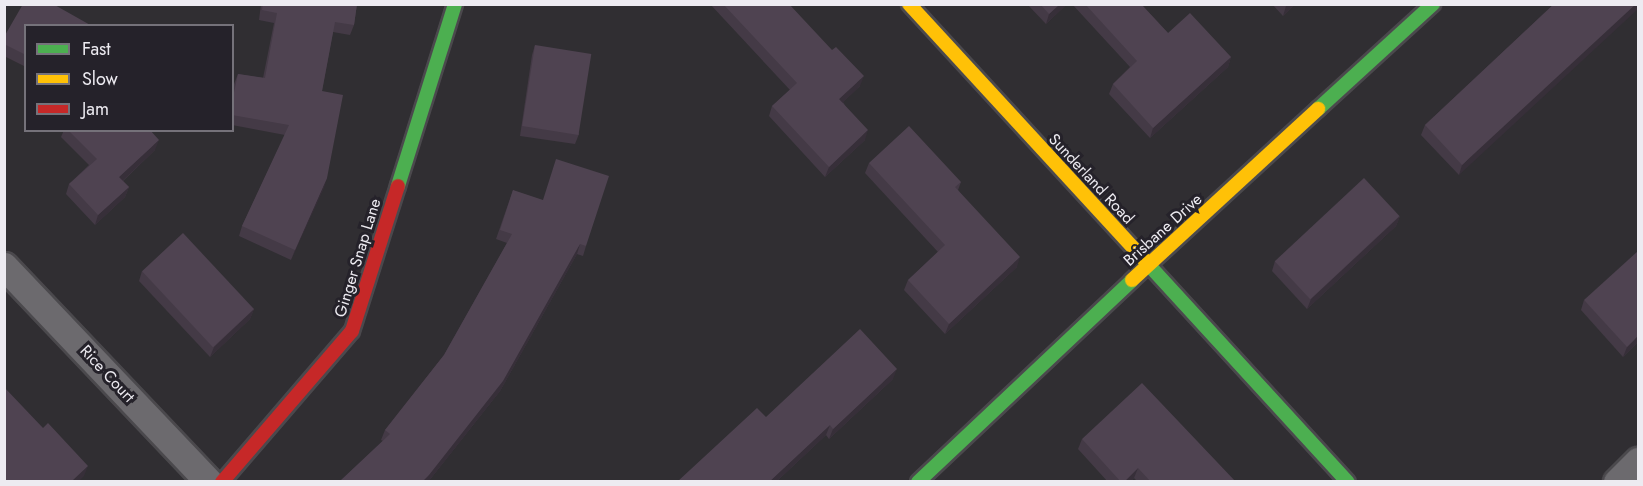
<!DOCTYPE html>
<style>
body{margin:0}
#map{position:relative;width:1643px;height:486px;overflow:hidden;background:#302e32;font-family:Jost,sans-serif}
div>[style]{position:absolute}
.roads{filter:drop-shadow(2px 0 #4b494d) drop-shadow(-2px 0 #4b494d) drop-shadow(0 2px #4b494d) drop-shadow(0 -2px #4b494d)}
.street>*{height:27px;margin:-13.5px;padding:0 13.5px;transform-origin:13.5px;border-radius:13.5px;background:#6c6a6e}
.fast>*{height:14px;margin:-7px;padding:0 7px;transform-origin:7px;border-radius:7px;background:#4caf50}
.slow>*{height:14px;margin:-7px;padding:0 7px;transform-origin:7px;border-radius:7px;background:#ffc107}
.jam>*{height:14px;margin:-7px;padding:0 7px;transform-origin:7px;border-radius:7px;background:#c62828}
.wall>*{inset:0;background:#443a46}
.shaded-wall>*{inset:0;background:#372f39}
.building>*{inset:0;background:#4f4351;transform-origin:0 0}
span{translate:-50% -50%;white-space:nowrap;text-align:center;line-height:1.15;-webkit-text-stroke:6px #25222a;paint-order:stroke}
.street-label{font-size:16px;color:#edebf1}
.frame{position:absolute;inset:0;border:6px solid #edebf1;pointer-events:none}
.legend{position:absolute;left:24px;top:24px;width:210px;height:108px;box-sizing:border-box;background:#25222a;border:2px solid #75727a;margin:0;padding:8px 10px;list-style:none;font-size:18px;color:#edebf1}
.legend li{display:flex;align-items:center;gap:12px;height:30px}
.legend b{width:30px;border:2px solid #75727a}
</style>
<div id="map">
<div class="roads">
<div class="street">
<i style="left:4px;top:266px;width:298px;rotate:46.5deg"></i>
<i style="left:1617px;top:482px;width:30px;rotate:-45deg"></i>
</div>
<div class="fast">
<i style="left:1318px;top:109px;width:156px;rotate:-42.4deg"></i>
<i style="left:398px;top:186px;width:191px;rotate:-72.6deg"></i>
<i style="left:1147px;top:263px;width:297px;rotate:47.5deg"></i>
<i style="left:918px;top:482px;width:294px;rotate:-43.3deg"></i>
</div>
<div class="slow">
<i style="left:909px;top:4px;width:352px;rotate:47.4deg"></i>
<i style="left:1132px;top:280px;width:253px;rotate:-42.6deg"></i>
</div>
<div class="jam">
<i style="left:222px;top:482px;width:199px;rotate:-49.3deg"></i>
<i style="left:352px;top:331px;width:152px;rotate:-72.4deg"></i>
</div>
</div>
<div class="wall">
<i style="clip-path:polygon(261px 4px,357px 4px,354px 25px,350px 35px,333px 32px,322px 91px,327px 178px,291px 260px,239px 236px,242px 226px,285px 135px,232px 125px,232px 93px,234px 84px,238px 74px,263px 78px,274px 23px,259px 20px)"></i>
<i style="clip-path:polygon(710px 4px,789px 4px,860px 86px,843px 102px,865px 140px,825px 177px,769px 116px,772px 106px,790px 90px)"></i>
<i style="clip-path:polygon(1027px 4px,1067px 4px,1046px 24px)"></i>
<i style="clip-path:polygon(1072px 4px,1141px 4px,1168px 33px,1231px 57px,1228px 67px,1150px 138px,1109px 94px,1113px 84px,1130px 67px)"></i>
<i style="clip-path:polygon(1272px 4px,1295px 4px,1283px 16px)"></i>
<i style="clip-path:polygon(1554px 4px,1459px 175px,1421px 135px,1425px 125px)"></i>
<i style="clip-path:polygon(26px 26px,26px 67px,4px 56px,4px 37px)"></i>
<i style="clip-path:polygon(535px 45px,579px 134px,575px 144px,520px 136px,532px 55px)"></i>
<i style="clip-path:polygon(64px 130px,150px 130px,155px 150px,123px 181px,129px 187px,125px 197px,95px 225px,66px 194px,69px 184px,89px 165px,61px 137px)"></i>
<i style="clip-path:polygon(869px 163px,961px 182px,958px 190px,1017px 267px,945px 334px,904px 290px,908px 280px,938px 252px,865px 173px)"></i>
<i style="clip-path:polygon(513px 190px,586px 246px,583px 256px,577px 254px,500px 391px,428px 482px,339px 482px,383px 441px,381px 440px,385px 430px,444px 355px,507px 243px,496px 239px)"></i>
<i style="clip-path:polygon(1400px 216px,1396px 226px,1307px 309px,1272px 271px,1275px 261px)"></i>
<i style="clip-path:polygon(142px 271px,254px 309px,250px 319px,210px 357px,139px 281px)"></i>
<i style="clip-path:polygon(1584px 300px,1638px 342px,1623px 357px,1581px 310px)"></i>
<i style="clip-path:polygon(893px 379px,829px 439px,826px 435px,776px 482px,677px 482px,766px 417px)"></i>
<i style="clip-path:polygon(1082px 439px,1236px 482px,1138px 482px,1134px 478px,1131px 482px,1108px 482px,1078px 449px)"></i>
</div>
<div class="shaded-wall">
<i style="clip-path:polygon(1060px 4px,1067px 4px,1046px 24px,1049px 14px)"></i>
<i style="clip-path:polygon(1288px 4px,1295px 4px,1283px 16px,1286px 6px)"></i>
<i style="clip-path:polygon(1636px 4px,1638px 4px,1638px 9px,1459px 175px,1462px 165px)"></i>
<i style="clip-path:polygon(1231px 57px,1228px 67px,1150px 138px,1153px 128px)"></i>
<i style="clip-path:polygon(864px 76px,860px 86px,836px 109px,839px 99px)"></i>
<i style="clip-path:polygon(868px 130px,865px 140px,825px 177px,829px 167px)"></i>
<i style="clip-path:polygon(159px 140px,155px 150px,116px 187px,119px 177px)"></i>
<i style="clip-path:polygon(327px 178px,324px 188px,291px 260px,295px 250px)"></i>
<i style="clip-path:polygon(129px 187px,125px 197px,95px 225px,98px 215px)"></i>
<i style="clip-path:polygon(1400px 216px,1396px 226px,1307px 309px,1311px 299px)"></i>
<i style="clip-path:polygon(580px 244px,577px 254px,500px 391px,428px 482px,422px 482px)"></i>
<i style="clip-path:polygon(1020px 257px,1017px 267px,945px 334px,949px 324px)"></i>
<i style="clip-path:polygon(254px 309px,250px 319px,210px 357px,214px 347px)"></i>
<i style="clip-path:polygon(1638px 336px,1638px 342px,1623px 357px,1627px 347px)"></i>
<i style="clip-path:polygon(897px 369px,893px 379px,829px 439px,833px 429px)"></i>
<i style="clip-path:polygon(830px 425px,826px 435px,776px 482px,769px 482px)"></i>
<i style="clip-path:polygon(88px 466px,84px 476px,78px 482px,71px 482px)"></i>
<i style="clip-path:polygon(1138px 468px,1134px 478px,1131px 482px,1124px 482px)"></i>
</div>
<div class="building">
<i style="clip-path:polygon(23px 4px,53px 4px,92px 26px,26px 26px,26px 55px,4px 44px,4px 37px)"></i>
<i style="clip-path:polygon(263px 4px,357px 4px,354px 25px,335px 22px,322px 91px,343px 95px,327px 178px,295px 250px,242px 226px,289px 125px,232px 115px,232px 102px,238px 74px,265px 78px,277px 13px,262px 10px)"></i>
<i style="clip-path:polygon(723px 4px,789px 4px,832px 50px,836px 47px,864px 76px,839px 99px,868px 130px,829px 167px,772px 106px,797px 83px)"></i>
<i style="clip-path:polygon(1040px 4px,1060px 4px,1049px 14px)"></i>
<i style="clip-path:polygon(1085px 4px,1141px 4px,1168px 33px,1190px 13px,1231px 57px,1153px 128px,1113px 84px,1137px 61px)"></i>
<i style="clip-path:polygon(1554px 4px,1636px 4px,1462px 165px,1425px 125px)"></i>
<i style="left:535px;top:45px;width:57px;height:82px;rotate:9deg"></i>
<i style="clip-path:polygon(909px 126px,961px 182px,955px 187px,1020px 257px,949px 324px,908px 280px,945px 245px,869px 163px)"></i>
<i style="clip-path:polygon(68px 130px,150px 130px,159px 140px,119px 177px,129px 187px,98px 215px,69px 184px,97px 159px)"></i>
<i style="clip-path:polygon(556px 159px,609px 176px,586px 246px,580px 244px,503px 381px,429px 475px,422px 482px,339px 482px,390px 434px,385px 430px,444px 355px,512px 234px,500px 230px,513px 190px,543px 200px)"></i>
<i style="left:1364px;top:178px;width:52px;height:122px;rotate:47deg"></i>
<i style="left:183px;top:233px;width:104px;height:56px;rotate:47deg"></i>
<i style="clip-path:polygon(1638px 251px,1638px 336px,1627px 347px,1584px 300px)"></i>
<i style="clip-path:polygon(860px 329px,897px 369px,833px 429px,830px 425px,769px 482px,677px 482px,757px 408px,766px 417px)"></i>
<i style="clip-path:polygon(1142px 383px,1236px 482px,1151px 482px,1138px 468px,1124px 482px,1121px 482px,1082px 439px)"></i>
<i style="clip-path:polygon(4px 387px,43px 428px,48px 423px,88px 466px,71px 482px,4px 482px)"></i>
</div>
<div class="street-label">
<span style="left:1091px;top:179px;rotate:47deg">Sunderland Road</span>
<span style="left:1163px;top:230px;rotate:-42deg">Brisbane Drive</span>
<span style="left:358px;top:258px;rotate:-73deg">Ginger Snap Lane</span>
<span style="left:107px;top:374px;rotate:47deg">Rice Court</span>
</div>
<div class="frame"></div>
<ul class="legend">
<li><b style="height:8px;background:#4caf50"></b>Fast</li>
<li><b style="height:8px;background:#ffc107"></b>Slow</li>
<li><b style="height:8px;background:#c62828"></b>Jam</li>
</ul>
</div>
